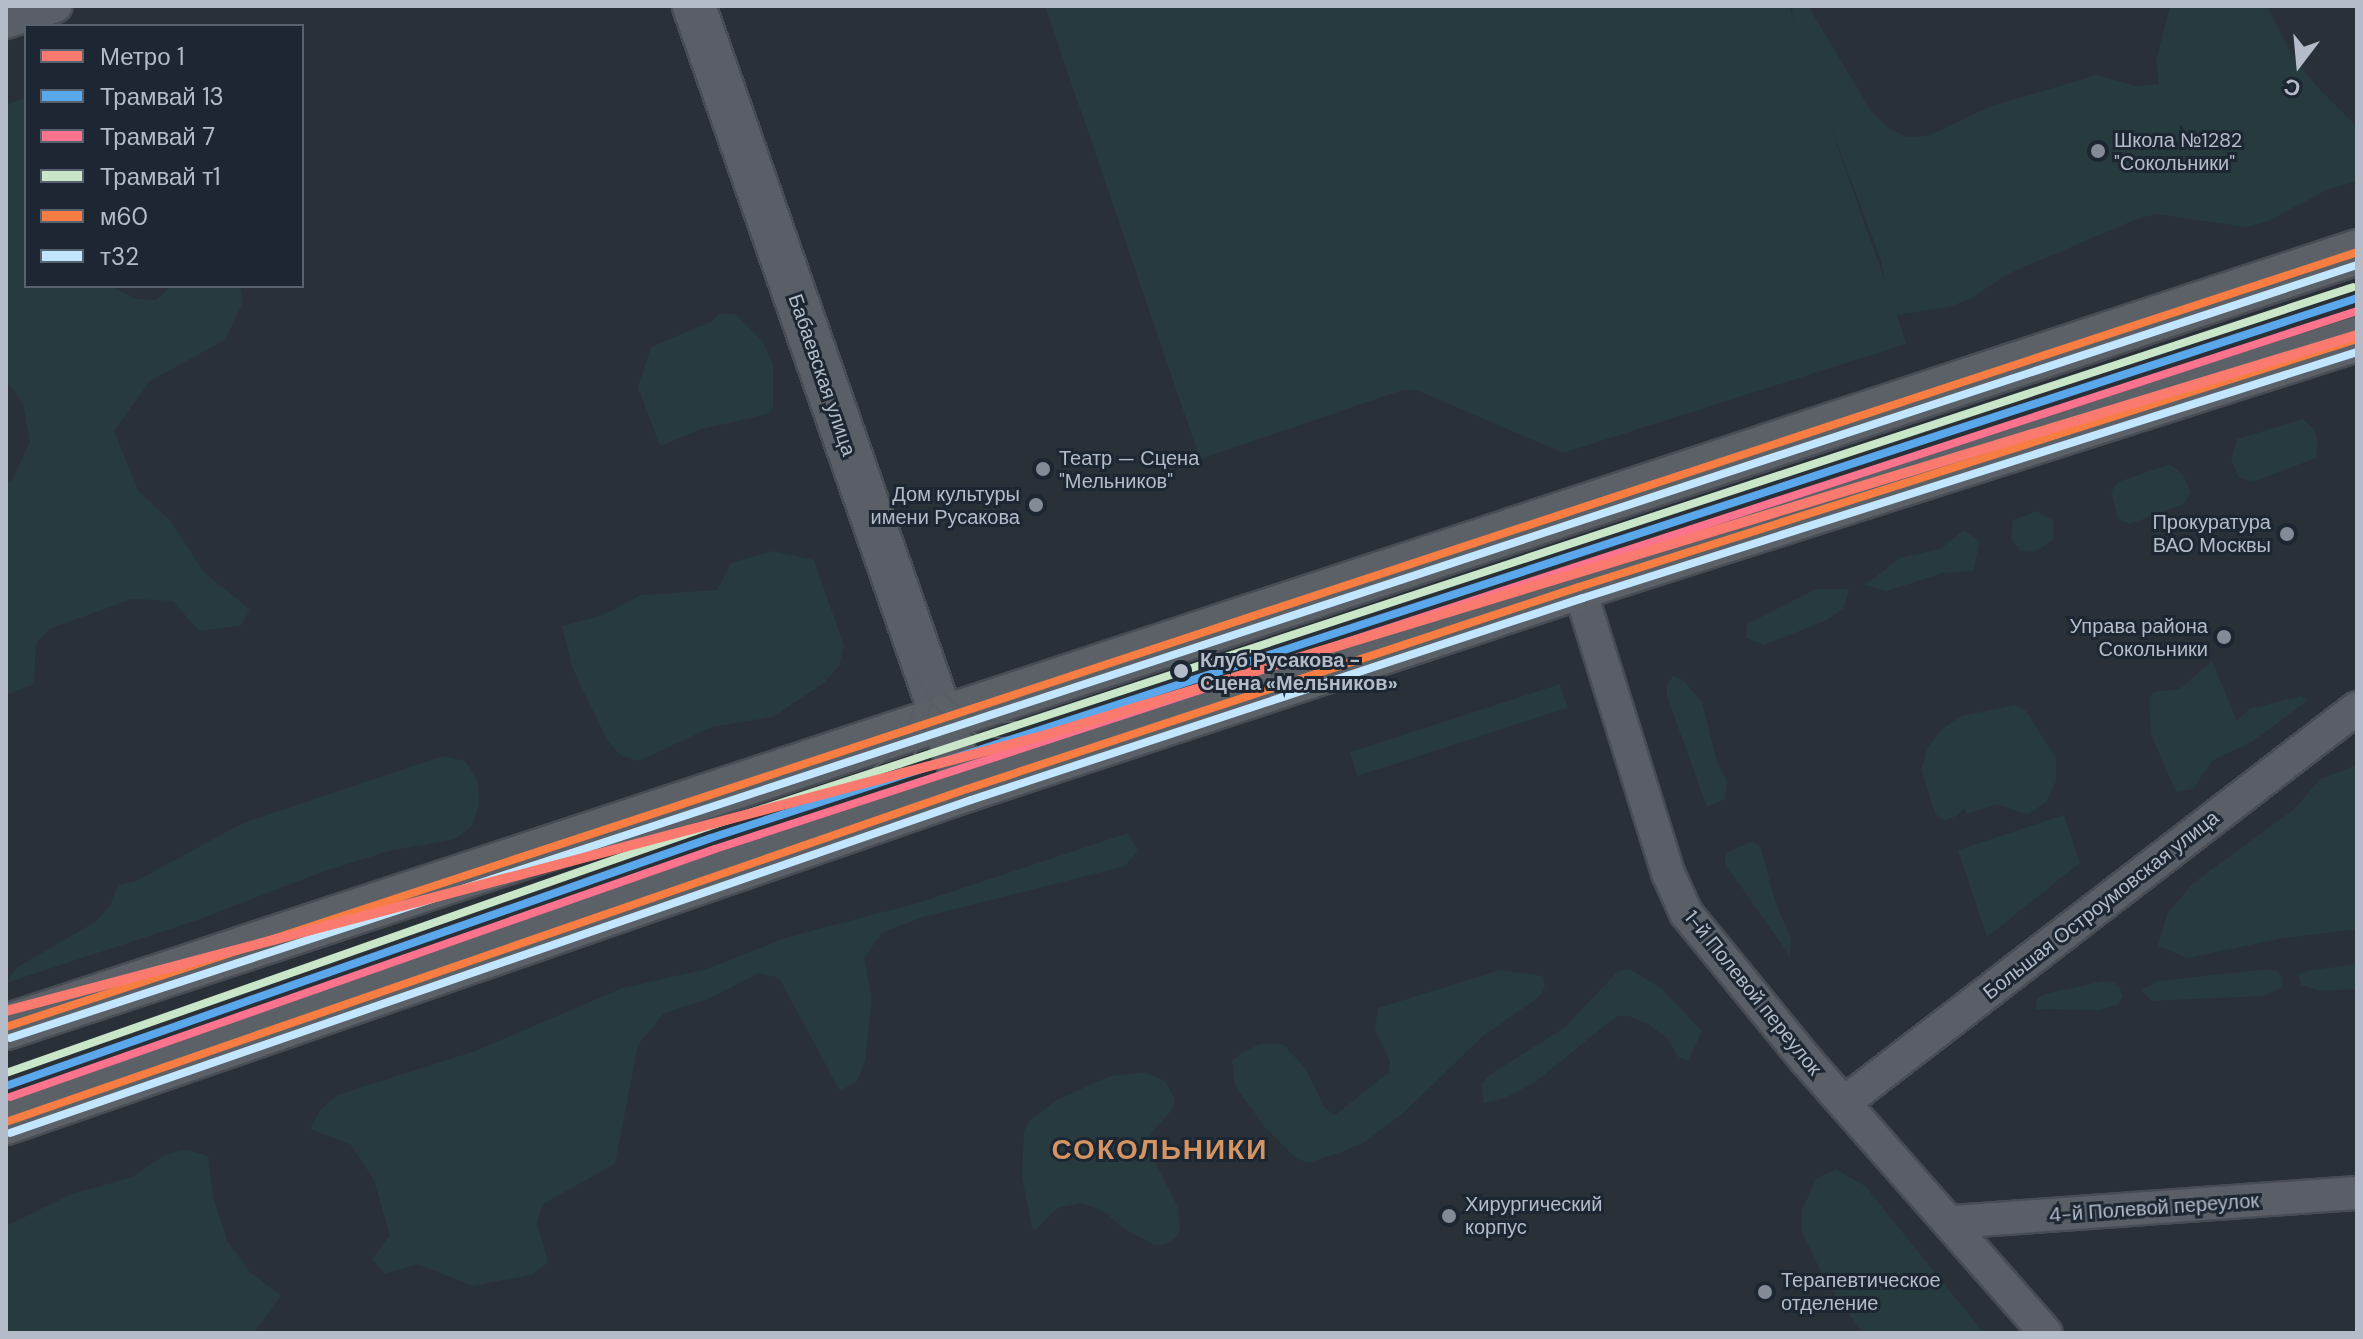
<!DOCTYPE html>
<meta charset="utf-8">
<style>
body{margin:0}
#map{position:relative;width:2363px;height:1339px;overflow:hidden;background:#2a3038;font-family:"DM Sans",sans-serif}
div>[style]{position:absolute}
.green>*{inset:0;background:#273a3e;transform-origin:0 0}
.roads{filter:drop-shadow(2px 0 #484c53) drop-shadow(-2px 0 #484c53) drop-shadow(0 2px #484c53) drop-shadow(0 -2px #484c53)}
.minor>*{height:32px;margin:-16px;padding:0 16px;transform-origin:16px;border-radius:16px;background:#5a5e66}
.tertiary>*{height:42px;margin:-21px;padding:0 21px;transform-origin:21px;border-radius:21px;background:#5a5e66}
.primary>*{height:44px;margin:-22px;padding:0 22px;transform-origin:22px;border-radius:22px;background:#5c6168}
.tram>*{height:2px;margin:-1px;padding:0 1px;transform-origin:1px;border-radius:1px;background:#595d64}
.bus-1>*{height:8px;margin:-4px;padding:0 4px;transform-origin:4px;border-radius:4px;background:#f77d43}
.bus-2>*{height:8px;margin:-4px;padding:0 4px;transform-origin:4px;border-radius:4px;background:#c2e6ff}
.tram-1>*{height:8px;margin:-4px;padding:0 4px;transform-origin:4px;border-radius:4px;background:#5aa8eb}
.tram-2>*{height:8px;margin:-4px;padding:0 4px;transform-origin:4px;border-radius:4px;background:#fc738d}
.tram-3>*{height:8px;margin:-4px;padding:0 4px;transform-origin:4px;border-radius:4px;background:#c9e6c8}
.metro-1>*{height:10px;margin:-5px;padding:0 5px;transform-origin:5px;border-radius:5px;background:#fb7a70}
.dots>*{width:22px;height:22px;translate:-50% -50%;box-sizing:border-box;border:4px solid #1d2633;border-radius:50%}
span{translate:-50% -50%;white-space:nowrap;text-align:center;line-height:1.15;-webkit-text-stroke:6px #1d2633;paint-order:stroke}
.poi-label{font-size:20px;color:#b4bcc9}
.left{translate:0 -50%;text-align:left}
.right{translate:-100% -50%;text-align:right}
.street-label{font-size:20px;color:#b4bcc9}
.stop-label{font-size:20px;color:#b4bcc9;font-weight:700}
.district-label{font-size:28px;color:#d59563;font-weight:700;letter-spacing:2px}
.frame{position:absolute;inset:0;border:8px solid #b4bcc9;pointer-events:none}
.legend{position:absolute;left:24px;top:24px;width:280px;height:264px;box-sizing:border-box;background:#1d2633;border:2px solid #59626f;margin:0;padding:10px 14px;list-style:none;font-size:24px;color:#b4bcc9}
.legend li{display:flex;align-items:center;gap:16px;height:40px}
.legend b{width:40px;border:2px solid #59626f}
.north{position:absolute;left:2259px;top:24px;width:80px;height:80px;-webkit-text-stroke:6px #1d2633;paint-order:stroke;rotate:196deg;font-size:22px;font-weight:700;line-height:32px;text-align:center;color:#b4bcc9}
.north::after{content:'';display:block;margin:auto;width:28px;height:36px;background:#b4bcc9;clip-path:polygon(50% 0,100% 100%,50% 72%,0 100%)}
</style>
<div id="map">
<div class="green">
<i style="clip-path:polygon(evenodd,1045px 6px,1789px 6px,1794px 21px,1791px 6px,1808px 6px,1871px 111px,1886px 126px,1906px 137px,1928px 136px,1989px 107px,2096px 75px,2137px 86px,2159px 84px,2156px 61px,2170px 6px,2267px 6px,2291px 53px,2318px 88px,2357px 127px,2357px 181px,2329px 189px,2268px 221px,2246px 227px,2156px 214px,2134px 220px,2008px 274px,1970px 299px,1949px 307px,1897px 315px,1906px 344px,1563px 453px,1417px 390px,1403px 390px,1200px 459px,1045px 6px,1828px 120px,1881px 260px,1885px 282px,1885px 281px,1828px 120px)"></i>
<i style="clip-path:polygon(26px 97px,26px 286px,111px 286px,136px 299px,156px 300px,171px 286px,240px 286px,243px 302px,225px 340px,150px 381px,114px 431px,139px 492px,169px 519px,203px 571px,250px 610px,240px 626px,199px 631px,173px 601px,132px 599px,49px 629px,36px 644px,34px 684px,6px 695px,6px 483px,12px 480px,30px 442px,23px 404px,6px 381px,6px 105px)"></i>
<i style="clip-path:polygon(719px 313px,735px 314px,763px 342px,773px 364px,773px 407px,768px 414px,702px 429px,660px 446px,638px 387px,651px 347px,713px 321px)"></i>
<i style="clip-path:polygon(2303px 419px,2314px 430px,2318px 442px,2316px 458px,2253px 482px,2238px 477px,2231px 459px,2237px 439px)"></i>
<i style="clip-path:polygon(2170px 464px,2183px 475px,2191px 493px,2184px 504px,2130px 524px,2118px 519px,2111px 492px,2118px 482px)"></i>
<i style="clip-path:polygon(2037px 511px,2054px 521px,2053px 540px,2035px 552px,2021px 551px,2011px 539px,2013px 520px)"></i>
<i style="clip-path:polygon(1964px 530px,1980px 542px,1973px 571px,1943px 573px,1887px 591px,1865px 585px,1900px 558px,1940px 549px)"></i>
<i style="clip-path:polygon(772px 551px,814px 560px,844px 646px,839px 666px,825px 682px,773px 717px,712px 727px,639px 761px,621px 756px,607px 740px,572px 667px,562px 626px,603px 615px,641px 595px,717px 590px,731px 563px)"></i>
<i style="clip-path:polygon(1816px 589px,1849px 589px,1844px 608px,1827px 620px,1764px 645px,1746px 638px,1747px 624px)"></i>
<i style="clip-path:polygon(2212px 661px,2237px 721px,2249px 709px,2301px 696px,2307px 701px,2250px 743px,2213px 760px,2193px 789px,2176px 792px,2151px 734px,2149px 699px,2154px 692px,2180px 689px)"></i>
<i style="clip-path:polygon(1673px 676px,1683px 680px,1702px 702px,1717px 762px,1727px 781px,1725px 799px,1707px 807px,1667px 696px,1667px 684px)"></i>
<i style="left:1560px;top:684px;width:25px;height:221px;rotate:72deg"></i>
<i style="clip-path:polygon(2016px 705px,2026px 711px,2056px 758px,2056px 781px,2047px 801px,2028px 815px,1997px 804px,1967px 814px,1964px 808px,1956px 816px,1944px 821px,1935px 813px,1921px 769px,1928px 747px,1942px 729px,1961px 716px)"></i>
<i style="clip-path:polygon(443px 756px,465px 761px,478px 781px,479px 804px,473px 825px,455px 839px,389px 851px,322px 872px,195px 921px,6px 983px,16px 968px,95px 922px,110px 906px,118px 885px,136px 881px,243px 823px)"></i>
<i style="clip-path:polygon(2357px 765px,2357px 929px,2278px 939px,2188px 958px,2158px 946px,2167px 914px,2193px 883px,2293px 810px,2320px 779px)"></i>
<i style="clip-path:polygon(2064px 815px,2080px 863px,1987px 937px,1958px 850px)"></i>
<i style="clip-path:polygon(1128px 833px,1138px 851px,1125px 866px,920px 918px,882px 933px,864px 958px,872px 998px,865px 1061px,857px 1081px,840px 1091px,779px 978px,759px 973px,706px 1000px,664px 1013px,638px 1045px,615px 1164px,543px 1204px,537px 1223px,548px 1262px,532px 1275px,472px 1286px,419px 1264px,385px 1274px,372px 1259px,390px 1235px,374px 1180px,350px 1144px,310px 1129px,321px 1109px,337px 1095px,475px 1051px,623px 988px,707px 969px,788px 937px,914px 904px)"></i>
<i style="clip-path:polygon(1753px 841px,1761px 848px,1775px 901px,1791px 939px,1790px 956px,1725px 864px,1725px 853px)"></i>
<i style="clip-path:polygon(2357px 964px,2357px 989px,2320px 991px,2301px 985px,2298px 975px,2307px 971px)"></i>
<i style="clip-path:polygon(1629px 969px,1661px 988px,1702px 1031px,1688px 1061px,1678px 1057px,1667px 1038px,1648px 1024px,1628px 1016px,1617px 1016px,1535px 1082px,1505px 1098px,1484px 1103px,1481px 1084px,1491px 1074px,1564px 1028px,1618px 971px)"></i>
<i style="clip-path:polygon(2268px 969px,2278px 971px,2283px 979px,2282px 988px,2263px 996px,2152px 1001px,2141px 990px,2158px 981px)"></i>
<i style="clip-path:polygon(1500px 970px,1543px 976px,1545px 987px,1539px 997px,1483px 1036px,1401px 1115px,1363px 1143px,1341px 1152px,1308px 1163px,1297px 1159px,1264px 1126px,1235px 1086px,1232px 1061px,1240px 1054px,1260px 1044px,1283px 1044px,1305px 1068px,1325px 1108px,1335px 1115px,1389px 1072px,1390px 1061px,1375px 1030px,1378px 1008px)"></i>
<i style="clip-path:polygon(2103px 981px,2113px 982px,2120px 988px,2123px 997px,2117px 1005px,2098px 1010px,2036px 1009px,2037px 999px,2045px 994px)"></i>
<i style="clip-path:polygon(1145px 1072px,1165px 1081px,1175px 1100px,1172px 1110px,1150px 1134px,1147px 1146px,1178px 1207px,1180px 1228px,1175px 1238px,1166px 1244px,1155px 1245px,1123px 1228px,1103px 1211px,1082px 1203px,1058px 1208px,1033px 1232px,1022px 1177px,1024px 1131px,1030px 1121px,1056px 1100px,1111px 1076px)"></i>
<i style="clip-path:polygon(188px 1150px,208px 1156px,213px 1197px,228px 1242px,250px 1272px,281px 1296px,254px 1333px,6px 1333px,6px 1226px,72px 1194px,132px 1177px,166px 1154px)"></i>
<i style="clip-path:polygon(1836px 1169px,1865px 1186px,1984px 1333px,1863px 1333px,1827px 1284px,1802px 1232px,1802px 1209px,1817px 1178px)"></i>
</div>
<div class="roads">
<div class="minor">
<i style="left:6px;top:22px;width:52px;rotate:-17.7deg"></i>
<i style="left:1579px;top:587px;width:300px;rotate:72.7deg"></i>
<i style="left:1668px;top:873px;width:44px;rotate:65.8deg"></i>
<i style="left:1686px;top:913px;width:190px;rotate:50.8deg"></i>
<i style="left:1806px;top:1060px;width:363px;rotate:48.7deg"></i>
<i style="left:1845px;top:1102px;width:646px;rotate:-37.58deg"></i>
<i style="left:1952px;top:1222px;width:406px;rotate:-4.1deg"></i>
</div>
<div class="tertiary">
<i style="left:694px;top:6px;width:829px;rotate:70.78deg"></i>
</div>
<div class="primary">
<i style="left:6px;top:1027px;width:2475px;rotate:-18.24deg"></i>
<i style="left:6px;top:1122px;width:1017px;rotate:-19.11deg"></i>
<i style="left:967px;top:789px;width:644px;rotate:-18.27deg"></i>
<i style="left:1579px;top:587px;width:817px;rotate:-17.68deg"></i>
</div>
</div>
<div class="tram">
<i style="left:685px;top:6px;width:705px;rotate:70.95deg"></i>
<i style="left:915px;top:672px;width:36px;rotate:62deg"></i>
<i style="left:932px;top:704px;width:27px;rotate:42deg"></i>
<i style="left:952px;top:722px;width:29px;rotate:27deg"></i>
<i style="left:978px;top:735px;width:23px;rotate:7deg"></i>
<i style="left:1001px;top:738px;width:22px;rotate:-5deg"></i>
<i style="left:707px;top:6px;width:724px;rotate:71.14deg"></i>
<i style="left:941px;top:691px;width:31px;rotate:42deg"></i>
<i style="left:964px;top:712px;width:27px;rotate:20deg"></i>
<i style="left:989px;top:721px;width:30px;rotate:2deg"></i>
<i style="left:873px;top:769px;width:27px;rotate:-39deg"></i>
<i style="left:894px;top:752px;width:26px;rotate:-59deg"></i>
<i style="left:907px;top:730px;width:27px;rotate:-73deg"></i>
<i style="left:915px;top:704px;width:24px;rotate:-90deg"></i>
<i style="left:887px;top:781px;width:37px;rotate:-43deg"></i>
<i style="left:914px;top:756px;width:35px;rotate:-68deg"></i>
<i style="left:927px;top:724px;width:27px;rotate:-80deg"></i>
</div>
<div class="bus-1">
<i style="left:6px;top:1027px;width:2475px;rotate:-18.24deg"></i>
<i style="left:6px;top:1122px;width:1017px;rotate:-19.11deg"></i>
<i style="left:967px;top:789px;width:644px;rotate:-18.27deg"></i>
<i style="left:1579px;top:587px;width:817px;rotate:-17.68deg"></i>
</div>
<div class="bus-2">
<i style="left:10px;top:1038px;width:2471px;rotate:-18.23deg"></i>
<i style="left:10px;top:1133px;width:1017px;rotate:-19.11deg"></i>
<i style="left:971px;top:800px;width:644px;rotate:-18.27deg"></i>
<i style="left:1583px;top:598px;width:812px;rotate:-17.63deg"></i>
</div>
<div class="tram-1">
<i style="left:6px;top:1086px;width:747px;rotate:-19.38deg"></i>
<i style="left:711px;top:838px;width:1732px;rotate:-18.16deg"></i>
</div>
<div class="tram-2">
<i style="left:10px;top:1097px;width:747px;rotate:-19.38deg"></i>
<i style="left:715px;top:849px;width:1728px;rotate:-18.14deg"></i>
</div>
<div class="tram-3">
<i style="left:6px;top:1073px;width:743px;rotate:-19.34deg"></i>
<i style="left:707px;top:827px;width:1732px;rotate:-18.16deg"></i>
</div>
<div class="metro-1">
<i style="left:6px;top:1011px;width:1069px;rotate:-14.86deg"></i>
<i style="left:1039px;top:737px;width:1378px;rotate:-16.96deg"></i>
</div>
<div class="dots">
<i style="left:2098px;top:151px;background:#848b96"></i>
<i style="left:1043px;top:469px;background:#848b96"></i>
<i style="left:1036px;top:505px;background:#848b96"></i>
<i style="left:2287px;top:534px;background:#848b96"></i>
<i style="left:2224px;top:637px;background:#848b96"></i>
<i style="left:1181px;top:671px;background:#b4bcc9"></i>
<i style="left:1449px;top:1216px;background:#848b96"></i>
<i style="left:1765px;top:1292px;background:#848b96"></i>
</div>
<div class="poi-label">
<span class="left" style="left:2114px;top:152px">Школа №1282<br>"Сокольники"</span>
<span class="left" style="left:1059px;top:470px">Театр — Сцена<br>"Мельников"</span>
<span class="right" style="left:1020px;top:506px">Дом культуры<br>имени Русакова</span>
<span class="right" style="left:2271px;top:534px">Прокуратура<br>ВАО Москвы</span>
<span class="right" style="left:2208px;top:638px">Управа района<br>Сокольники</span>
<span class="left" style="left:1465px;top:1216px">Хирургический<br>корпус</span>
<span class="left" style="left:1781px;top:1292px">Терапевтическое<br>отделение</span>
</div>
<div class="street-label">
<span style="left:822px;top:375px;rotate:71deg">Бабаевская улица</span>
<span style="left:2101px;top:905px;rotate:-38deg">Большая Остроумовская улица</span>
<span style="left:1753px;top:993px;rotate:51deg">1-й Полевой переулок</span>
<span style="left:2154px;top:1208px;rotate:-4deg">4-й Полевой переулок</span>
</div>
<div class="stop-label">
<span class="left" style="left:1200px;top:672px">Клуб Русакова -<br>Сцена «Мельников»</span>
</div>
<div class="district-label">
<span style="left:1160px;top:1150px">СОКОЛЬНИКИ</span>
</div>
<div class="frame"></div>
<ul class="legend">
<li><b style="height:10px;background:#fb7a70"></b>Метро 1</li>
<li><b style="height:10px;background:#5aa8eb"></b>Трамвай 13</li>
<li><b style="height:10px;background:#fc738d"></b>Трамвай 7</li>
<li><b style="height:10px;background:#c9e6c8"></b>Трамвай т1</li>
<li><b style="height:10px;background:#f77d43"></b>м60</li>
<li><b style="height:10px;background:#c2e6ff"></b>т32</li>
</ul>
<div class="north">С</div>
</div>
